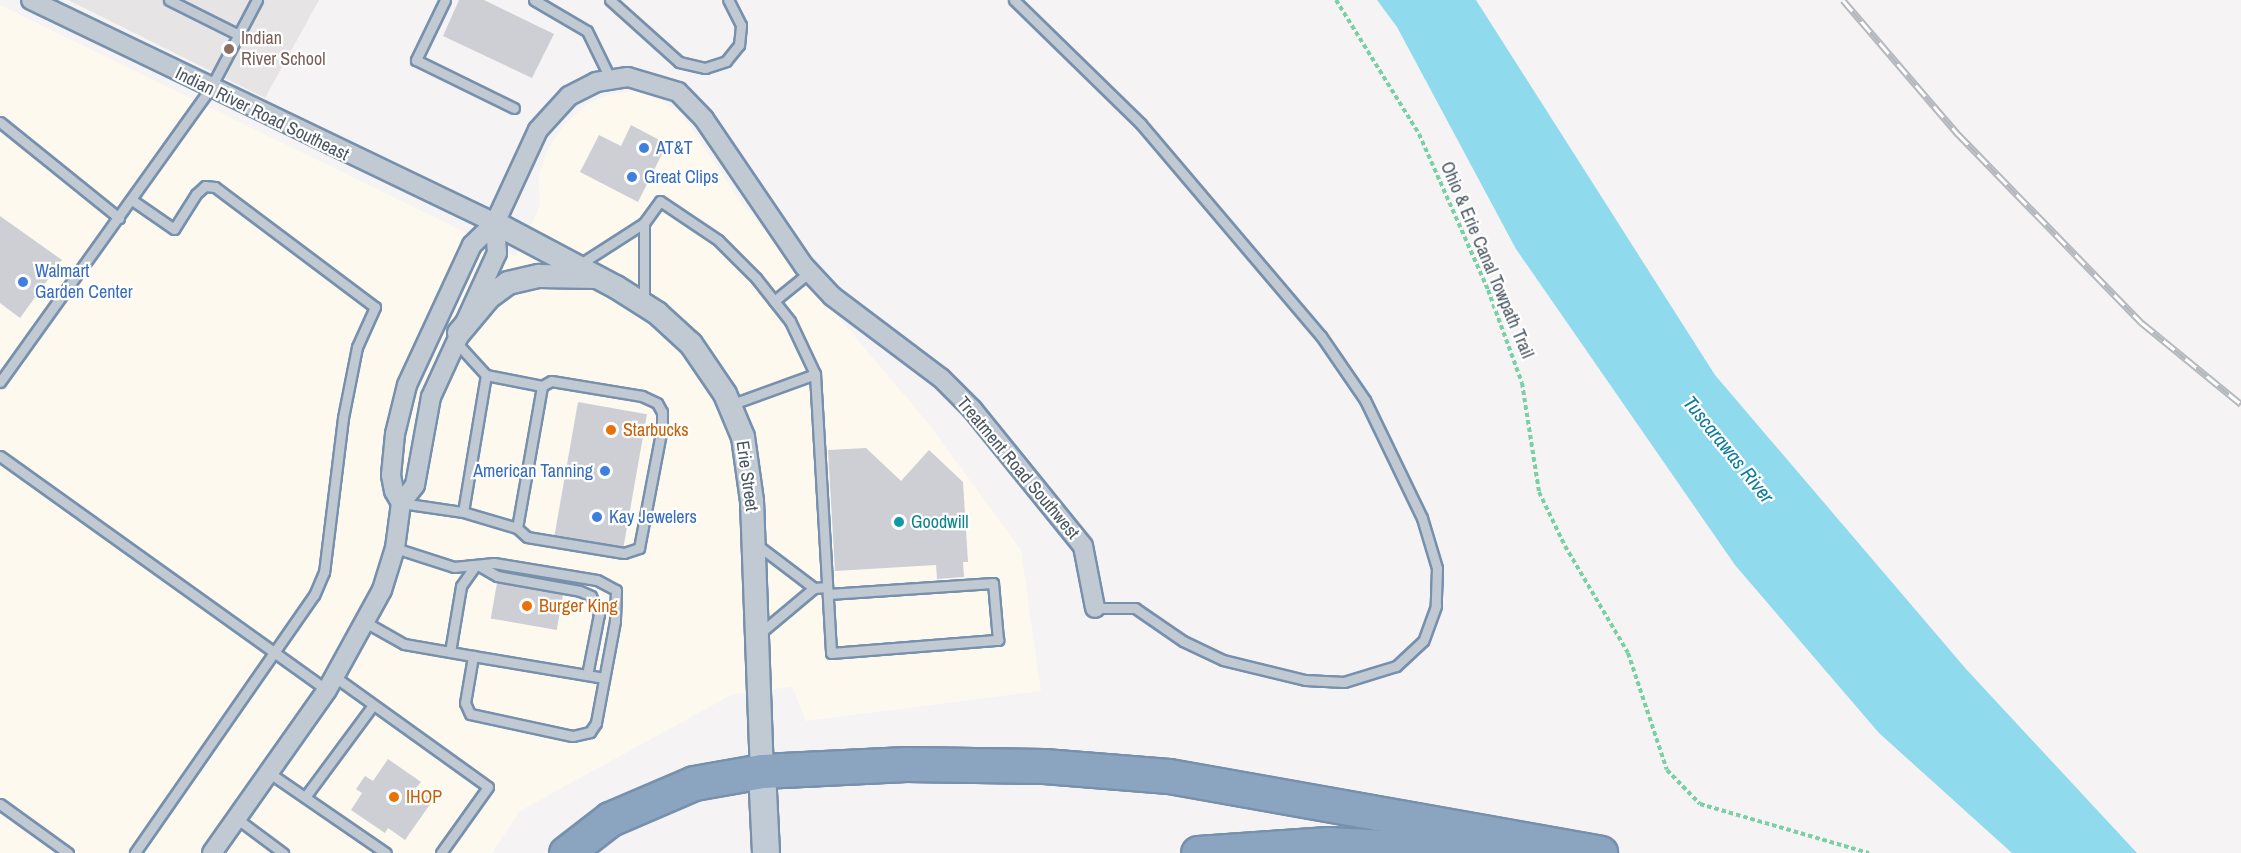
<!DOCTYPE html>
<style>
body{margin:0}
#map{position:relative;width:2241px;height:853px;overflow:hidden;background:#f5f3f3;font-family:"Archivo Narrow",sans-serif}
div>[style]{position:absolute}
.commercial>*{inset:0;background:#fdf9ef}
.education>*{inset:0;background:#e6e4e5}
.water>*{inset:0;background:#90daee}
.building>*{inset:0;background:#cdcfd5;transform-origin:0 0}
.path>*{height:4px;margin-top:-2px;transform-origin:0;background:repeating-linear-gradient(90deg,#7ad0a6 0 4.5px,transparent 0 7.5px)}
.roads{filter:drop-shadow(2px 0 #7690ad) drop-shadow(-2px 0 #7690ad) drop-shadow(0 2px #7690ad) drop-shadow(0 -2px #7690ad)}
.service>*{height:9px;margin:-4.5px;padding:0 4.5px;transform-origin:4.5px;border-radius:4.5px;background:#c1cad2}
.minor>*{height:18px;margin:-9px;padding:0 9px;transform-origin:9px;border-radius:9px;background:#c1cad2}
.tertiary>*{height:22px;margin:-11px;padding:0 11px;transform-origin:11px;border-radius:11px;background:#c1cad2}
.secondary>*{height:26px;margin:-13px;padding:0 13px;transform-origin:13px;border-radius:13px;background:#c1cbd6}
.motorway>*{height:33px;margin:-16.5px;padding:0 16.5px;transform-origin:16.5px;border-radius:16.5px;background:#8ba5c1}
.rail>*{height:7px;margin-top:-3.5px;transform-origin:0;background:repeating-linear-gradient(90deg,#fff 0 14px,#b5b8bd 0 28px);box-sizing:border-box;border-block:2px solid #b5b8bd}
.dots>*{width:16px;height:16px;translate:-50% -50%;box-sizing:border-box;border:3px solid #fff;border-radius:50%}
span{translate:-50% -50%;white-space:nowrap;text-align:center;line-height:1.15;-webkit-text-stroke:4.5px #fff;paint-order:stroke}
.education-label{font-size:18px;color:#785e54}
.left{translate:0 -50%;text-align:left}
.street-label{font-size:18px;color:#4a5661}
.shop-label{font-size:18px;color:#366cbe}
.right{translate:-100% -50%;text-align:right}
.food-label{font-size:18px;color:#c56008}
.culture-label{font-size:18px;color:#0d838f}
.water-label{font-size:20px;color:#0c7c9b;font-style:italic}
</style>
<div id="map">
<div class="commercial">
<i style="clip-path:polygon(0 5px,516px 257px,540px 205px,538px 177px,549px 147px,565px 124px,587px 104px,608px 95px,635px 91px,660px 100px,682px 114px,740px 201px,928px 423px,1021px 550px,1041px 691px,806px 721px,792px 687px,733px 694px,520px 811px,492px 853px,0 853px)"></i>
</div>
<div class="education">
<i style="clip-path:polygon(68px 0,319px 0,265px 98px)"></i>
</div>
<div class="water">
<i style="clip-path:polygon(1377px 0,1476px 0,1715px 375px,1966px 669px,2137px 853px,2012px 853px,1879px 733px,1735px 565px,1516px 249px,1397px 27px)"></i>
</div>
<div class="building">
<i style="clip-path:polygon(459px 0,484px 0,554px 34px,532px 78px,443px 36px)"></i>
<i style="clip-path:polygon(631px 125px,667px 144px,638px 202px,580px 172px,599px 135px,621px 146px)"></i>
<i style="clip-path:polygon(0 216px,62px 260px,20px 318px,0 303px)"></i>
<i style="left:578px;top:402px;width:70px;height:135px;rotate:10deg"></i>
<i style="clip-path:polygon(866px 448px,901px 481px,929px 450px,963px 482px,968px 562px,963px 562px,964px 577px,937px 579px,936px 565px,835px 571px,828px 450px)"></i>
<i style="left:497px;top:583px;width:67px;height:36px;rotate:10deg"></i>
<i style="clip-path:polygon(388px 759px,421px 782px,416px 788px,433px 800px,405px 840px,388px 828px,385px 833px,351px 810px,362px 793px,356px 789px,365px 776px,373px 781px)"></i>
</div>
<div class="path">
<i style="left:1336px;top:0;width:158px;rotate:58.2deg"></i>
<i style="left:1419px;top:134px;width:171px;rotate:66.1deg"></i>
<i style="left:1488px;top:290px;width:99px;rotate:69.9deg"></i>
<i style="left:1522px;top:383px;width:110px;rotate:81.1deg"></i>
<i style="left:1539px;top:492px;width:60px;rotate:64.3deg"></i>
<i style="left:1565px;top:546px;width:124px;rotate:59.5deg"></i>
<i style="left:1628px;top:653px;width:123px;rotate:71.6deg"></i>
<i style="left:1667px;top:770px;width:47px;rotate:45.9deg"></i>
<i style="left:1700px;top:804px;width:176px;rotate:16.2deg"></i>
</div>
<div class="roads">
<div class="service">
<i style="left:169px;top:0;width:76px;rotate:26.6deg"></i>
<i style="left:445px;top:0;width:67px;rotate:115.8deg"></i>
<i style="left:416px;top:60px;width:109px;rotate:26.1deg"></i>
<i style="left:534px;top:0;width:61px;rotate:30.3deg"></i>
<i style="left:587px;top:31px;width:52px;rotate:63.9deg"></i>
<i style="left:610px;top:0;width:93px;rotate:41.9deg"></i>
<i style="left:679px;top:62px;width:27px;rotate:13deg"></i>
<i style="left:705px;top:68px;width:22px;rotate:-18deg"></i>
<i style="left:726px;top:61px;width:21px;rotate:-51deg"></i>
<i style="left:739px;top:45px;width:20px;rotate:-84deg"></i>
<i style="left:741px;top:25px;width:28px;rotate:-117deg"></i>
<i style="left:1014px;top:0;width:177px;rotate:44.3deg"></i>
<i style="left:1141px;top:124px;width:278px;rotate:49.7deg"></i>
<i style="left:1321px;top:336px;width:78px;rotate:55.5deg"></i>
<i style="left:1365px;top:400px;width:131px;rotate:64.2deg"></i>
<i style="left:1422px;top:518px;width:52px;rotate:73.3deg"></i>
<i style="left:1437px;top:568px;width:38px;rotate:92deg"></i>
<i style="left:1436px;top:606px;width:37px;rotate:110deg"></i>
<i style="left:1423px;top:641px;width:37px;rotate:137deg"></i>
<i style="left:1396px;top:666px;width:54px;rotate:162.9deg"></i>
<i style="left:1344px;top:682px;width:39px;rotate:-177deg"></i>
<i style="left:1305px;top:680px;width:84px;rotate:-166.3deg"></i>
<i style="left:1223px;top:660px;width:44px;rotate:-154.6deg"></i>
<i style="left:1183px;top:641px;width:58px;rotate:-145.5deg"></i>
<i style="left:1135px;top:608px;width:40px;rotate:180deg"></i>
<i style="left:0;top:122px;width:153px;rotate:38.9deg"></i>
<i style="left:132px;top:200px;width:51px;rotate:34.6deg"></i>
<i style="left:174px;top:229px;width:41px;rotate:-57.8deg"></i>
<i style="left:196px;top:194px;width:12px;rotate:-42deg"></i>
<i style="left:205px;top:186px;width:10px;rotate:6deg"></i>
<i style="left:215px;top:187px;width:200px;rotate:36.9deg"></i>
<i style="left:375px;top:307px;width:44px;rotate:114.2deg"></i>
<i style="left:357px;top:347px;width:72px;rotate:101.2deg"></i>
<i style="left:343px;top:418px;width:155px;rotate:97deg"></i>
<i style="left:324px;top:572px;width:25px;rotate:113deg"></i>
<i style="left:314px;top:595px;width:314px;rotate:124.8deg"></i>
<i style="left:577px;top:266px;width:80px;rotate:-32.7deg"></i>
<i style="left:644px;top:223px;width:27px;rotate:-54deg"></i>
<i style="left:660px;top:201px;width:70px;rotate:33.9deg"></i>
<i style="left:718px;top:240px;width:54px;rotate:45deg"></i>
<i style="left:756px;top:278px;width:55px;rotate:51.7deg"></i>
<i style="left:790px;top:321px;width:59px;rotate:64.7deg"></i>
<i style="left:815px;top:374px;width:279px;rotate:86.7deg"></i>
<i style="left:831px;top:653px;width:168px;rotate:-4.5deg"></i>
<i style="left:998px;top:640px;width:57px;rotate:-95deg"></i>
<i style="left:993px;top:583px;width:165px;rotate:176.2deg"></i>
<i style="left:774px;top:301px;width:46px;rotate:-38.9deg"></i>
<i style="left:644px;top:302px;width:79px;rotate:-90deg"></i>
<i style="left:0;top:382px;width:360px;rotate:-54.4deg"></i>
<i style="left:210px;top:89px;width:101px;rotate:-62.2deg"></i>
<i style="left:730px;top:405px;width:90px;rotate:-20deg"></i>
<i style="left:0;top:456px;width:402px;rotate:35.6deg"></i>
<i style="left:401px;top:503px;width:63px;rotate:8.3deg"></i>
<i style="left:463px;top:512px;width:56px;rotate:16.5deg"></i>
<i style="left:517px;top:528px;width:13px;rotate:42deg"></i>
<i style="left:527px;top:537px;width:98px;rotate:9.4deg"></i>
<i style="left:624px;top:553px;width:16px;rotate:-18deg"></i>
<i style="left:639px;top:548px;width:123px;rotate:-79.2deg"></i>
<i style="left:662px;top:427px;width:15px;rotate:-90deg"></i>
<i style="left:662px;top:412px;width:10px;rotate:-119deg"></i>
<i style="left:657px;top:403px;width:17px;rotate:-155deg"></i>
<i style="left:642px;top:396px;width:92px;rotate:-170.6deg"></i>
<i style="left:551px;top:381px;width:10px;rotate:151deg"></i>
<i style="left:542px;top:386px;width:57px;rotate:-168.9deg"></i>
<i style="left:486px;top:375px;width:46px;rotate:-132.4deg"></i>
<i style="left:463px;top:512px;width:139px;rotate:-80.5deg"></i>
<i style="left:517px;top:528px;width:144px;rotate:-80deg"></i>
<i style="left:756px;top:544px;width:73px;rotate:37.2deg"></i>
<i style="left:395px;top:548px;width:62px;rotate:17.9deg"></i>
<i style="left:454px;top:567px;width:40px;rotate:-5.7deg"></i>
<i style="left:494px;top:563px;width:104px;rotate:9.4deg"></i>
<i style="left:597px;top:580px;width:21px;rotate:28deg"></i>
<i style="left:616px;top:590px;width:31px;rotate:92deg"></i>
<i style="left:615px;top:621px;width:104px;rotate:100.6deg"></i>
<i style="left:596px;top:723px;width:11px;rotate:124deg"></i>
<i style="left:590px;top:732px;width:18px;rotate:167deg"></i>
<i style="left:572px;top:736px;width:104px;rotate:-167.8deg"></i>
<i style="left:470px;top:714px;width:12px;rotate:-114deg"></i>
<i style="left:465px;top:703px;width:48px;rotate:-80.3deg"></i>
<i style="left:473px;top:656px;width:133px;rotate:9.5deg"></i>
<i style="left:478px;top:565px;width:22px;rotate:30deg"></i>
<i style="left:497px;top:576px;width:84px;rotate:10.2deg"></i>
<i style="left:580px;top:591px;width:12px;rotate:24deg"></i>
<i style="left:591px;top:596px;width:20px;rotate:66deg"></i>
<i style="left:599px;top:614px;width:62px;rotate:101.1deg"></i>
<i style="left:365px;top:622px;width:45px;rotate:29.4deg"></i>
<i style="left:404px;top:644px;width:70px;rotate:9.9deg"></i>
<i style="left:759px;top:634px;width:72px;rotate:-39.9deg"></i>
<i style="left:814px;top:588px;width:13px;rotate:-4deg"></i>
<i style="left:450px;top:652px;width:67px;rotate:-80.5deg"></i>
<i style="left:461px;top:586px;width:24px;rotate:-55deg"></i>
<i style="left:335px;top:677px;width:188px;rotate:35.7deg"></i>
<i style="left:488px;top:787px;width:81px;rotate:125.5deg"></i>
<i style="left:268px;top:772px;width:143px;rotate:34.5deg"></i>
<i style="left:305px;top:797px;width:114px;rotate:-53.5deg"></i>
<i style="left:0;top:804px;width:84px;rotate:35.8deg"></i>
<i style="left:236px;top:818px;width:59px;rotate:36.7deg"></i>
</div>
<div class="minor">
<i style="left:31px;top:0;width:515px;rotate:25.67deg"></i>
<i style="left:495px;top:223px;width:102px;rotate:-65.2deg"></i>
<i style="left:538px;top:130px;width:46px;rotate:-47.6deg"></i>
<i style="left:569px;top:96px;width:30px;rotate:-27deg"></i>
<i style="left:596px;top:82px;width:32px;rotate:-9deg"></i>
<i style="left:628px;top:77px;width:52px;rotate:16.7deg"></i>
<i style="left:678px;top:92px;width:37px;rotate:46deg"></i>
<i style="left:704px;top:119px;width:178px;rotate:55.8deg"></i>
<i style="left:804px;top:266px;width:41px;rotate:47deg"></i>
<i style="left:832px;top:296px;width:136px;rotate:37deg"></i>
<i style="left:941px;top:378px;width:44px;rotate:45deg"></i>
<i style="left:972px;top:409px;width:176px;rotate:51deg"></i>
<i style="left:1083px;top:546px;width:63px;rotate:79deg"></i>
<i style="left:401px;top:503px;width:14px;rotate:-120deg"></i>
<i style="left:394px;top:491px;width:16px;rotate:-101deg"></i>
<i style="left:391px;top:475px;width:41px;rotate:-84.4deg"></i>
<i style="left:395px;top:434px;width:50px;rotate:-76.2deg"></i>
<i style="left:407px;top:385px;width:154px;rotate:-65.1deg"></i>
<i style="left:472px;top:245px;width:32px;rotate:-44deg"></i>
<i style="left:212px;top:853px;width:199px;rotate:-54.8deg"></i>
<i style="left:327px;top:690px;width:114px;rotate:-61.2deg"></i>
<i style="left:382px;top:590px;width:44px;rotate:-72.8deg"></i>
<i style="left:395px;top:548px;width:45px;rotate:-82.4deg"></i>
<i style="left:401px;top:503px;width:23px;rotate:-52deg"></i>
<i style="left:415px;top:485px;width:89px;rotate:-79.7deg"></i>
<i style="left:431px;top:397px;width:158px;rotate:-65.4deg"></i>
<i style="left:497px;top:253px;width:30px;rotate:-94deg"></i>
</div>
<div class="tertiary">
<i style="left:495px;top:223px;width:137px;rotate:27.9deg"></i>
<i style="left:616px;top:287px;width:49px;rotate:32.4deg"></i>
<i style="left:657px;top:313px;width:46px;rotate:42.4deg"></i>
<i style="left:691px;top:344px;width:60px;rotate:55.8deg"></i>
<i style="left:725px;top:394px;width:47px;rotate:67.3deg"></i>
<i style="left:743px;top:437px;width:65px;rotate:82deg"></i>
<i style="left:752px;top:501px;width:270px;rotate:87.9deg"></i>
<i style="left:459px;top:333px;width:47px;rotate:-50.2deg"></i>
<i style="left:489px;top:297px;width:24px;rotate:-36deg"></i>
<i style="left:508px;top:283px;width:32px;rotate:-13deg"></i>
<i style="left:539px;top:276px;width:56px;rotate:1deg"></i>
</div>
<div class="secondary">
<i style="left:762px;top:771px;width:82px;rotate:87.2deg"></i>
</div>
<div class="motorway">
<i style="left:566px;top:853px;width:56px;rotate:-37.7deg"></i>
<i style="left:610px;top:819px;width:91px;rotate:-23.2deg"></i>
<i style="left:694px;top:783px;width:69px;rotate:-10deg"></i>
<i style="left:762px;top:771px;width:144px;rotate:-2.8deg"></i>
<i style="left:906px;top:764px;width:138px;rotate:0.8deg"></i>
<i style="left:1044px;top:766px;width:125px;rotate:4.6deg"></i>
<i style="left:1169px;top:776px;width:438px;rotate:10.1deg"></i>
<i style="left:1198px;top:853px;width:130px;rotate:-4deg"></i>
<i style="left:1328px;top:844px;width:179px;rotate:2.9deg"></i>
</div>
</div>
<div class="rail">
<i style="left:1843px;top:0;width:177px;rotate:49.4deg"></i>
<i style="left:1958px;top:134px;width:264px;rotate:45.8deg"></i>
<i style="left:2142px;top:323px;width:128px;rotate:39.3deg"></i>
</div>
<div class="dots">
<i style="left:229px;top:49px;background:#8d6e63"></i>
<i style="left:644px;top:148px;background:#3f7fe0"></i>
<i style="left:632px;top:177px;background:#3f7fe0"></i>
<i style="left:23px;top:282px;background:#3f7fe0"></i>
<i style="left:611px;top:430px;background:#e8710a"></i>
<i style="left:605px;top:471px;background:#3f7fe0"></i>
<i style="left:597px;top:517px;background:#3f7fe0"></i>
<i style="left:899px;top:522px;background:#0f9aa8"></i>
<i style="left:527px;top:606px;background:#e8710a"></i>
<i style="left:394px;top:797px;background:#e8710a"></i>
</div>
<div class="education-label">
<span class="left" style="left:241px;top:49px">Indian<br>River School</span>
</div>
<div class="street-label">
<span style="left:262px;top:114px;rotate:26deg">Indian River Road Southeast</span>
<span style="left:1487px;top:260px;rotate:67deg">Ohio &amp; Erie Canal Towpath Trail</span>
<span style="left:1018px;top:468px;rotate:50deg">Treatment Road Southwest</span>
<span style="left:747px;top:476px;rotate:82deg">Erie Street</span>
</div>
<div class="shop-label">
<span class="left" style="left:656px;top:148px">AT&amp;T</span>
<span class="left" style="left:644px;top:177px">Great Clips</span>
<span class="left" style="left:35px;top:282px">Walmart<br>Garden Center</span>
<span class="right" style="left:593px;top:471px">American Tanning</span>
<span class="left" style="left:609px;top:517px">Kay Jewelers</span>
</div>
<div class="food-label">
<span class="left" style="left:623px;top:430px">Starbucks</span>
<span class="left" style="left:539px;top:606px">Burger King</span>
<span class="left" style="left:406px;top:797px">IHOP</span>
</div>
<div class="culture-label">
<span class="left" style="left:911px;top:522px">Goodwill</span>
</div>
<div class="water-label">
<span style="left:1729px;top:449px;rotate:51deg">Tuscarawas River</span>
</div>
</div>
